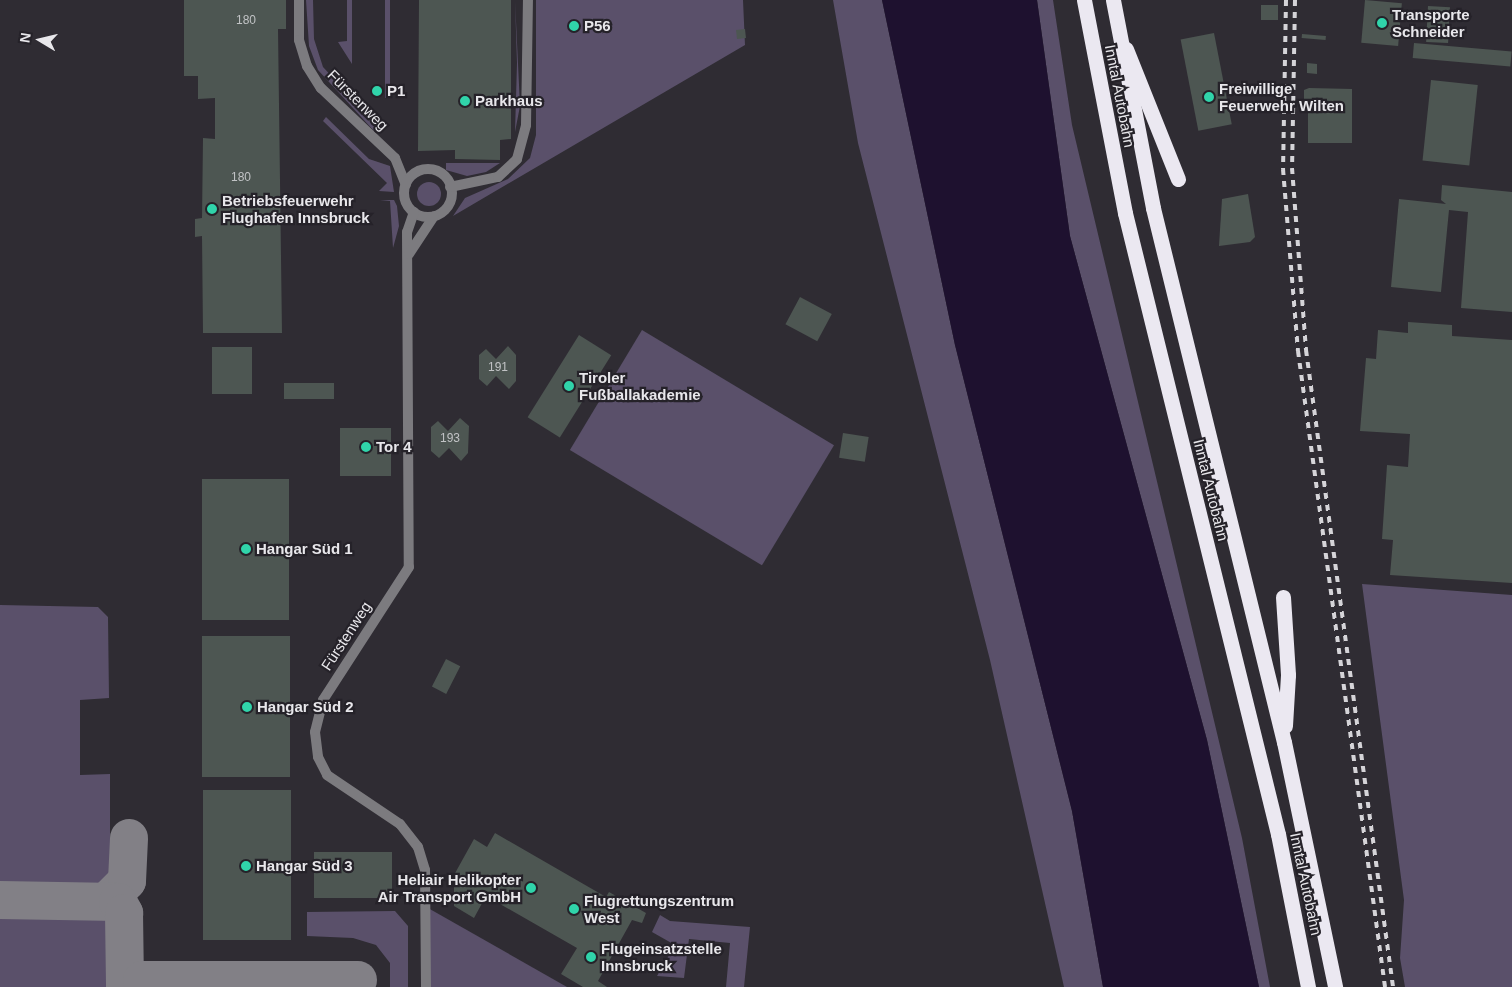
<!DOCTYPE html>
<meta charset="utf-8">
<style>
body{margin:0}
#map{position:relative;width:1512px;height:987px;overflow:hidden;background:#2f2c33;font-family:Arial,sans-serif}
div>[style]{position:absolute}
.green>*{inset:0;background:#5a506a;transform-origin:0 0}
.round{border-radius:50%}
.water>*{inset:0;background:#1e112f}
.taxiway>*{height:38px;margin:-19px;padding:0 19px;transform-origin:19px;border-radius:19px;background:#828086}
.building>*{inset:0;background:#4d5652;transform-origin:0 0}
.minor>*{height:10px;margin:-5px;padding:0 5px;transform-origin:5px;border-radius:5px;background:#7c7b7f}
.minor>.ring{margin:-5px;padding:0;box-sizing:content-box;background:none;border:10px solid #7c7b7f;border-radius:50%}
.motorway>*{height:15px;margin:-7.5px;padding:0 7.5px;transform-origin:7.5px;border-radius:7.5px;background:#ebe8f1}
.rail>*{height:4px;margin-top:-2px;transform-origin:0;background:repeating-linear-gradient(90deg,#d5d4d8 0 6px,transparent 0 12px)}
.dots>*{width:14px;height:14px;translate:-50% -50%;box-sizing:border-box;border:2px solid #252229;border-radius:50%}
span{translate:-50% -50%;white-space:nowrap;text-align:center;line-height:1.15;-webkit-text-stroke:4.5px #252229;paint-order:stroke}
.number-label{font-size:12px;color:#c1c3c5}
.number-label span{-webkit-text-stroke-width:0}
.poi-label{font-size:15px;color:#e8e7eb;font-weight:700}
.left{translate:0 -50%;text-align:left}
.right{translate:-100% -50%;text-align:right}
.street-label{font-size:15px;color:#e8e7eb}
.north{position:absolute;left:15px;top:15px;width:50px;height:50px;-webkit-text-stroke:4px #252229;paint-order:stroke;rotate:279deg;font-size:14px;font-weight:700;line-height:20px;text-align:center;color:#e8e7eb}
.north::after{content:'';display:block;margin:auto;width:18px;height:22px;background:#e8e7eb;clip-path:polygon(50% 0,100% 100%,50% 72%,0 100%)}
</style>
<div id="map">
<div class="green">
<i style="clip-path:polygon(306px 0,313px 0,314px 39px,323px 67px,378px 126px,374px 131px,318px 70px,309px 46px)"></i>
<i style="clip-path:polygon(347px 0,352px 0,352px 64px,338px 42px,347px 41px)"></i>
<i style="left:385px;top:0;width:5px;height:98px"></i>
<i style="clip-path:polygon(515px 0,520px 106px,515px 132px,517px 63px)"></i>
<i style="clip-path:polygon(536px 0,743px 0,745px 45px,453px 216px,465px 198px,508px 179px,530px 158px,536px 135px)"></i>
<i style="clip-path:polygon(833px 0,882px 0,955px 345px,1072px 811px,1103px 987px,1064px 987px,990px 660px,858px 143px)"></i>
<i style="clip-path:polygon(1037px 0,1053px 0,1072px 125px,1242px 838px,1270px 987px,1259px 987px,1207px 740px,1070px 236px)"></i>
<i style="clip-path:polygon(326px 117px,369px 159px,390px 166px,394px 192px,379px 191px,387px 183px,323px 121px)"></i>
<i style="clip-path:polygon(446px 163px,500px 163px,486px 172px,467px 176px,446px 170px)"></i>
<i class="round" style="left:417px;top:182px;width:24px;height:24px"></i>
<i style="clip-path:polygon(380px 200px,394px 200px,397px 206px,399px 226px,393px 248px,390px 201px)"></i>
<i style="left:642px;top:330px;width:224px;height:140px;rotate:31deg"></i>
<i style="clip-path:polygon(1362px 584px,1512px 595px,1512px 987px,1405px 987px,1400px 958px,1404px 900px)"></i>
<i style="clip-path:polygon(0 605px,98px 607px,108px 617px,109px 698px,80px 700px,80px 775px,110px 774px,110px 987px,0 987px)"></i>
<i style="clip-path:polygon(428px 908px,567px 987px,428px 987px)"></i>
<i style="clip-path:polygon(395px 911px,408px 926px,408px 987px,390px 987px,390px 963px,376px 945px,353px 938px,307px 936px,307px 912px)"></i>
<i style="clip-path:polygon(660px 915px,670px 921px,750px 927px,744px 987px,726px 987px,730px 943px,689px 939px,684px 978px,657px 976px,675px 945px,652px 932px)"></i>
</div>
<div class="water">
<i style="clip-path:polygon(882px 0,1037px 0,1070px 236px,1207px 740px,1259px 987px,1103px 987px,1072px 811px,955px 345px)"></i>
</div>
<div class="taxiway">
<i style="left:110px;top:898px;width:24px;rotate:-45deg"></i>
<i style="left:127px;top:881px;width:43px;rotate:-87.3deg"></i>
<i style="left:0;top:900px;width:118px;rotate:1deg"></i>
<i style="left:118px;top:902px;width:13px;rotate:61deg"></i>
<i style="left:124px;top:913px;width:74px;rotate:89.2deg"></i>
<i style="left:142px;top:980px;width:216px"></i>
</div>
<div class="building">
<i style="clip-path:polygon(184px 0,286px 0,286px 29px,278px 29px,282px 333px,203px 333px,202px 236px,195px 237px,195px 219px,202px 218px,203px 138px,215px 139px,215px 98px,198px 99px,198px 76px,184px 76px)"></i>
<i style="clip-path:polygon(419px 0,511px 0,511px 139px,500px 140px,500px 160px,455px 159px,455px 150px,418px 151px)"></i>
<i style="left:1365px;top:0;width:37px;height:43px;rotate:5deg"></i>
<i style="left:1261px;top:5px;width:17px;height:15px"></i>
<i style="left:1428px;top:6px;width:22px;height:36px;rotate:3deg"></i>
<i style="left:745px;top:29px;width:9px;height:9px;rotate:84deg"></i>
<i style="left:1214px;top:33px;width:93px;height:34px;rotate:79deg"></i>
<i style="left:1302px;top:34px;width:24px;height:4px;rotate:5deg"></i>
<i style="left:1414px;top:43px;width:98px;height:15px;rotate:5deg"></i>
<i style="clip-path:polygon(1307px 63px,1317px 64px,1317px 74px,1307px 73px)"></i>
<i style="left:1431px;top:80px;width:47px;height:81px;rotate:6deg"></i>
<i style="clip-path:polygon(1309px 88px,1352px 89px,1352px 143px,1308px 143px,1308px 103px,1304px 103px,1304px 90px)"></i>
<i style="clip-path:polygon(1442px 185px,1512px 192px,1512px 312px,1461px 308px,1468px 212px,1449px 210px,1441px 292px,1391px 287px,1399px 199px,1446px 204px,1441px 200px)"></i>
<i style="clip-path:polygon(1248px 194px,1255px 237px,1250px 242px,1219px 246px,1222px 199px)"></i>
<i style="left:800px;top:297px;width:36px;height:31px;rotate:28deg"></i>
<i style="clip-path:polygon(1408px 322px,1452px 325px,1452px 336px,1512px 340px,1512px 583px,1390px 575px,1393px 540px,1382px 539px,1387px 465px,1408px 467px,1410px 434px,1360px 431px,1366px 358px,1376px 359px,1378px 330px,1408px 333px)"></i>
<i style="left:579px;top:335px;width:38px;height:97px;rotate:32deg"></i>
<i style="clip-path:polygon(508px 346px,516px 355px,516px 381px,509px 389px,496px 376px,487px 386px,479px 379px,479px 355px,486px 349px,496px 359px)"></i>
<i style="left:212px;top:347px;width:40px;height:47px"></i>
<i style="left:284px;top:383px;width:50px;height:16px"></i>
<i style="clip-path:polygon(460px 418px,469px 426px,468px 453px,461px 461px,449px 448px,439px 458px,431px 451px,431px 427px,438px 421px,448px 431px)"></i>
<i style="left:340px;top:428px;width:51px;height:48px"></i>
<i style="left:843px;top:433px;width:26px;height:25px;rotate:9deg"></i>
<i style="left:202px;top:479px;width:87px;height:141px"></i>
<i style="left:290px;top:636px;width:141px;height:88px;rotate:90deg"></i>
<i style="left:446px;top:659px;width:16px;height:31px;rotate:27deg"></i>
<i style="left:291px;top:790px;width:150px;height:88px;rotate:90deg"></i>
<i style="clip-path:polygon(495px 833px,606px 897px,609px 892px,646px 913px,642px 923px,632px 920px,598px 981px,607px 987px,583px 987px,561px 974px,577px 948px,486px 896px,474px 918px,454px 906px,454px 875px,474px 839px,487px 847px)"></i>
<i style="left:314px;top:852px;width:78px;height:46px"></i>
</div>
<div class="minor">
<i style="left:299px;top:0;width:40px;rotate:90deg"></i>
<i style="left:299px;top:40px;width:27px;rotate:73deg"></i>
<i style="left:307px;top:66px;width:26px;rotate:58deg"></i>
<i style="left:321px;top:88px;width:102px;rotate:43.4deg"></i>
<i style="left:395px;top:158px;width:29px;rotate:68deg"></i>
<i class="ring" style="left:404px;top:169px;width:38px;height:38px"></i>
<i style="left:450px;top:187px;width:49px;rotate:-11.8deg"></i>
<i style="left:498px;top:177px;width:26px;rotate:-43deg"></i>
<i style="left:517px;top:159px;width:35px;rotate:-75deg"></i>
<i style="left:526px;top:125px;width:125px;rotate:-89.1deg"></i>
<i style="left:414px;top:212px;width:21px;rotate:109deg"></i>
<i style="left:407px;top:232px;width:335px;rotate:89.7deg"></i>
<i style="left:409px;top:567px;width:158px;rotate:122.9deg"></i>
<i style="left:323px;top:700px;width:33px;rotate:104deg"></i>
<i style="left:315px;top:732px;width:25px;rotate:83deg"></i>
<i style="left:318px;top:757px;width:20px;rotate:63deg"></i>
<i style="left:327px;top:775px;width:88px;rotate:33.9deg"></i>
<i style="left:400px;top:824px;width:29px;rotate:52deg"></i>
<i style="left:418px;top:847px;width:24px;rotate:73deg"></i>
<i style="left:425px;top:870px;width:117px;rotate:89.5deg"></i>
<i style="left:409px;top:254px;width:45px;rotate:-56.7deg"></i>
</div>
<div class="motorway">
<i style="left:1084px;top:0;width:217px;rotate:79.1deg"></i>
<i style="left:1125px;top:213px;width:640px;rotate:76.16deg"></i>
<i style="left:1278px;top:834px;width:156px;rotate:78.9deg"></i>
<i style="left:1113px;top:0;width:212px;rotate:79.1deg"></i>
<i style="left:1153px;top:208px;width:550px;rotate:76.22deg"></i>
<i style="left:1284px;top:742px;width:250px;rotate:78.2deg"></i>
<i style="left:1126px;top:49px;width:140px;rotate:68.2deg"></i>
<i style="left:1283px;top:597px;width:78px;rotate:86.3deg"></i>
<i style="left:1288px;top:675px;width:51px;rotate:93.4deg"></i>
</div>
<div class="rail">
<i style="left:1286px;top:0;width:169px;rotate:91deg"></i>
<i style="left:1283px;top:169px;width:183px;rotate:85.3deg"></i>
<i style="left:1298px;top:351px;width:642px;rotate:82.21deg"></i>
<i style="left:1295px;top:0;width:168px;rotate:91deg"></i>
<i style="left:1292px;top:168px;width:183px;rotate:85.6deg"></i>
<i style="left:1306px;top:350px;width:643px;rotate:82.22deg"></i>
</div>
<div class="dots">
<i style="left:1382px;top:23px;background:#30d4aa"></i>
<i style="left:574px;top:26px;background:#30d4aa"></i>
<i style="left:377px;top:91px;background:#30d4aa"></i>
<i style="left:1209px;top:97px;background:#30d4aa"></i>
<i style="left:465px;top:101px;background:#30d4aa"></i>
<i style="left:212px;top:209px;background:#30d4aa"></i>
<i style="left:569px;top:386px;background:#30d4aa"></i>
<i style="left:366px;top:447px;background:#30d4aa"></i>
<i style="left:246px;top:549px;background:#30d4aa"></i>
<i style="left:247px;top:707px;background:#30d4aa"></i>
<i style="left:246px;top:866px;background:#30d4aa"></i>
<i style="left:531px;top:888px;background:#30d4aa"></i>
<i style="left:574px;top:909px;background:#30d4aa"></i>
<i style="left:591px;top:957px;background:#30d4aa"></i>
</div>
<div class="number-label">
<span style="left:246px;top:21px">180</span>
<span style="left:241px;top:178px">180</span>
<span style="left:498px;top:368px">191</span>
<span style="left:450px;top:439px">193</span>
</div>
<div class="poi-label">
<span class="left" style="left:1392px;top:23px">Transporte<br>Schneider</span>
<span class="left" style="left:584px;top:26px">P56</span>
<span class="left" style="left:1219px;top:97px">Freiwillige<br>Feuerwehr Wilten</span>
<span class="left" style="left:387px;top:91px">P1</span>
<span class="left" style="left:475px;top:101px">Parkhaus</span>
<span class="left" style="left:222px;top:209px">Betriebsfeuerwehr<br>Flughafen Innsbruck</span>
<span class="left" style="left:579px;top:386px">Tiroler<br>Fußballakademie</span>
<span class="left" style="left:376px;top:447px">Tor 4</span>
<span class="left" style="left:256px;top:549px">Hangar Süd 1</span>
<span class="left" style="left:257px;top:707px">Hangar Süd 2</span>
<span class="left" style="left:256px;top:866px">Hangar Süd 3</span>
<span class="right" style="left:521px;top:888px">Heliair Helikopter<br>Air Transport GmbH</span>
<span class="left" style="left:584px;top:909px">Flugrettungszentrum<br>West</span>
<span class="left" style="left:601px;top:957px">Flugeinsatzstelle<br>Innsbruck</span>
</div>
<div class="street-label">
<span style="left:1120px;top:96px;rotate:79deg">Inntal Autobahn</span>
<span style="left:358px;top:100px;rotate:45deg">Fürstenweg</span>
<span style="left:1211px;top:490px;rotate:76deg">Inntal Autobahn</span>
<span style="left:346px;top:636px;rotate:-57deg">Fürstenweg</span>
<span style="left:1306px;top:884px;rotate:78deg">Inntal Autobahn</span>
</div>
<div class="north">N</div>
</div>
